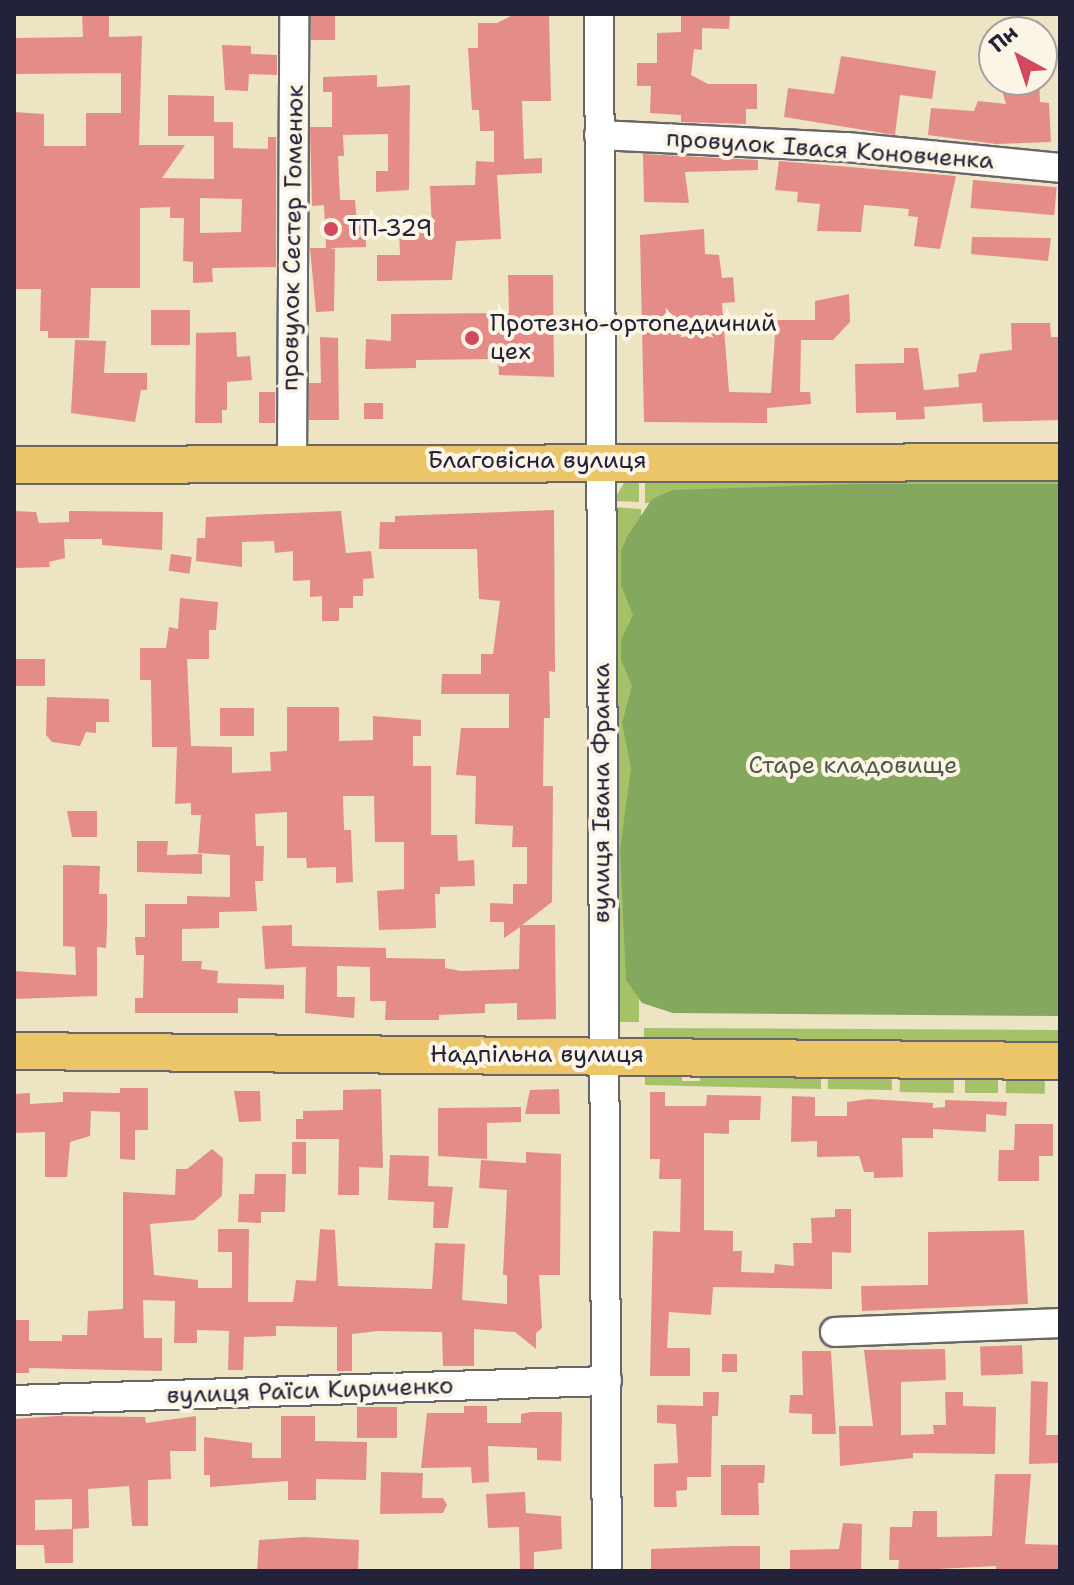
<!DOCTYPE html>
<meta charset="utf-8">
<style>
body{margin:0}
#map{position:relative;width:1074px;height:1585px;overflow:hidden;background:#ede4c4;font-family:"Shantell Sans",sans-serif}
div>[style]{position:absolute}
.green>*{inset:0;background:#a5c269;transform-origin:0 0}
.forest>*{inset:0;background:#84a85d}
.building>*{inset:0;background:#e48c88;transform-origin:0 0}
.roads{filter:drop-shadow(2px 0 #69666b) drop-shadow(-2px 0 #69666b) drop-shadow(0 2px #69666b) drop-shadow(0 -2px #69666b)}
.minor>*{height:28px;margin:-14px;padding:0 14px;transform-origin:14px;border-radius:14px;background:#fff}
.major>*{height:36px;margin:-18px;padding:0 18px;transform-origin:18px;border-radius:18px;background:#ecc569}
.dots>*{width:22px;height:22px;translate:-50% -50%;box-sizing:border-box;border:4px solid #fcf5e5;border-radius:50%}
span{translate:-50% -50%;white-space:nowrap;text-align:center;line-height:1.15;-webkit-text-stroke:8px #fcf5e5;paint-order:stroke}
.street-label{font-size:24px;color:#22223b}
.poi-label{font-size:24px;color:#22223b}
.left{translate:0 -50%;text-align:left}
.park-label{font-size:24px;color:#505a4b}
.frame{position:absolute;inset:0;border:16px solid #22223b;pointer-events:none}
.north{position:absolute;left:978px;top:16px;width:80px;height:80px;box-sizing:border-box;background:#fcf5e5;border:2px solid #a5a1a1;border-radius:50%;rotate:320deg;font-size:22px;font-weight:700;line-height:32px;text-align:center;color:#22223b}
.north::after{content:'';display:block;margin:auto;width:28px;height:36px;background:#d1495b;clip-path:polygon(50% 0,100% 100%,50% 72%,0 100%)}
</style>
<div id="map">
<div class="green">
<i style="left:645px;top:477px;width:415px;height:26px"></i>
<i style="clip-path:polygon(639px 478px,639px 502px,613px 501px,624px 483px)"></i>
<i style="clip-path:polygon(612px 507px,641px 509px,639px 1022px,615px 1022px)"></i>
<i style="clip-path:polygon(644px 1028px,1060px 1030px,1060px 1046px,644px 1041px)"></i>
<i style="clip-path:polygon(682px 1071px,682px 1081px,700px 1081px,701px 1072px,821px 1073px,821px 1089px,645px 1085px,645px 1072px)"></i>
<i style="left:828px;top:1074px;width:64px;height:15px;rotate:1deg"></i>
<i style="left:900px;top:1074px;width:54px;height:18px;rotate:1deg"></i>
<i style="left:965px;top:1076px;width:33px;height:17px"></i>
<i style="left:1006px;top:1076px;width:39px;height:17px;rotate:1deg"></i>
</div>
<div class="forest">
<i style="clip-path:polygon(853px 484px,1060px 484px,1060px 1016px,673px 1013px,642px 1003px,626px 980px,620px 850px,631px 768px,622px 723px,632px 686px,621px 660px,621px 640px,633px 615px,621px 585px,621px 551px,627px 537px,652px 499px,672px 490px)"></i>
</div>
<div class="building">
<i style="clip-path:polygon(evenodd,82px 14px,109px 14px,109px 37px,142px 36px,139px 145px,185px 145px,162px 178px,214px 179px,214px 136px,168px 136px,168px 95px,214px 96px,214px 122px,233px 122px,233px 148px,268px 149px,268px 137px,276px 137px,276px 267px,212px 268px,213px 282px,193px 283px,193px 262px,183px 261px,184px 218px,170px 218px,170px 207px,140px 208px,140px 288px,91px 288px,89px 338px,48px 338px,48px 331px,40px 331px,41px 289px,14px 289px,14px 112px,44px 114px,44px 146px,86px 146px,86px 113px,121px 113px,121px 73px,14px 74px,14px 38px,83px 37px,82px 14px,200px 198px,242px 199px,241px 232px,200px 233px,200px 198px)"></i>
<i style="left:311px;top:14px;width:24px;height:26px"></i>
<i style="clip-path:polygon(515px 14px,549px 14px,551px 101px,522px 101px,524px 159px,542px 158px,542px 173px,497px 175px,501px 239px,456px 241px,452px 280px,377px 281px,377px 255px,400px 255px,399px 230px,432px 230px,430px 186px,475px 185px,476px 161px,494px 162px,494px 131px,480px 131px,479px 110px,472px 110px,468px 48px,478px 48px,478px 23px,497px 23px)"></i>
<i style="clip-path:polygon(681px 14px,730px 14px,729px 29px,702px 28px,702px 50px,694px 49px,691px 75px,708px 84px,757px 84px,757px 109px,746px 109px,746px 124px,681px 122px,681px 115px,650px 113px,651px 86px,637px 86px,637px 63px,657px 63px,657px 33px,681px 32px)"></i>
<i style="clip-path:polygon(222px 45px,251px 46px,251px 54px,277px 55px,277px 75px,249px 74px,248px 91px,225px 90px)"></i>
<i style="clip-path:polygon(841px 56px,936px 71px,932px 99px,900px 95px,895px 135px,784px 117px,788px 88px,834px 94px)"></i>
<i style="clip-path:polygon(377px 75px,377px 87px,410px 85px,409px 190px,376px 192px,376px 171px,388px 171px,388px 134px,343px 135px,344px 156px,338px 156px,340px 200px,355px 200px,357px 224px,365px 223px,366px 247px,330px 248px,335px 249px,334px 311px,316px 312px,310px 248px,326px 248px,324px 205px,312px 206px,310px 127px,332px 127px,332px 92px,323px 92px,323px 77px)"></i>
<i style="clip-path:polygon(999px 80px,1039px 80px,1040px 102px,1049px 103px,1051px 142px,996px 144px,928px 135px,931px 108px,974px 111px,978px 101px,1006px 104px)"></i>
<i style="clip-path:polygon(643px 154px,758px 160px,758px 170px,685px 172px,689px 203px,644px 202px)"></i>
<i style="clip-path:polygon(779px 161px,956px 176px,940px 249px,914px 246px,918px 217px,908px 216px,909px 209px,864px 205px,861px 232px,817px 231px,820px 204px,797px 202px,798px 192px,775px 190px)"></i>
<i style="left:973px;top:180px;width:84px;height:28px;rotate:5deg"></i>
<i style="clip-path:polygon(704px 229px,705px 254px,719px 255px,722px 278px,733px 277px,735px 302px,722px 303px,729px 392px,771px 393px,776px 320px,815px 320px,815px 301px,849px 294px,850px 322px,833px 340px,801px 340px,800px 392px,810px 392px,811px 404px,767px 408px,767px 423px,644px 422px,640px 235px)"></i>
<i style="clip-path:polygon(972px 237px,1051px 238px,1048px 261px,971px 254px)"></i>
<i style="clip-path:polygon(508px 275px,553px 275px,554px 377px,499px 375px,498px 359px,416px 360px,416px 368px,365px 369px,366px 339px,391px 341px,391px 314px,509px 313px)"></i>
<i style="left:151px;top:310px;width:39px;height:35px"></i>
<i style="clip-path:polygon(1011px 323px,1050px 323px,1051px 337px,1060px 337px,1060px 420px,983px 422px,982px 403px,924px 407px,925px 419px,896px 420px,896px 412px,856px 413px,855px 364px,904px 363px,904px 348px,918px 348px,924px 390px,959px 387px,958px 374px,976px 372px,980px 354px,1012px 350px)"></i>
<i style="clip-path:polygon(236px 332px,237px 357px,250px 356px,252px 380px,227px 382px,227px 410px,222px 410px,222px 423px,195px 423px,196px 333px)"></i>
<i style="clip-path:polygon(320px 337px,338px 338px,339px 420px,309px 420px,309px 383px,321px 383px)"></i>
<i style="clip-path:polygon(75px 340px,106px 341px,104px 373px,147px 373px,147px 390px,141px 390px,135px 422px,71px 413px)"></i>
<i style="left:259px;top:392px;width:16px;height:31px"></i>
<i style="left:364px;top:403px;width:19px;height:16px"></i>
<i style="clip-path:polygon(554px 510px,555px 672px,549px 671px,550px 718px,544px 718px,543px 786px,553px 786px,552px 902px,522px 925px,555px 925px,556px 1019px,517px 1020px,517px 1003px,485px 1004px,485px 1013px,439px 1015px,439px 1020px,385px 1020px,386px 1001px,370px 1001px,370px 967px,337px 966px,337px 997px,355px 997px,354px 1018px,305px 1013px,306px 967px,265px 969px,262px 926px,292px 925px,292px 946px,386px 948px,386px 958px,445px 959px,445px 968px,461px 971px,519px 969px,520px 927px,504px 938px,504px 922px,490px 922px,490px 903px,513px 904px,513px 884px,527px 884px,527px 847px,512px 847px,513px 826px,475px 824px,476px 776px,456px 775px,461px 728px,509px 728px,509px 694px,441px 694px,442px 674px,481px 674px,481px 654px,493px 654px,500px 601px,479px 599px,477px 549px,379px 549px,380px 522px,395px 522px,395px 516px)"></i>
<i style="clip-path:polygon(14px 511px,36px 512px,39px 523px,69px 522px,69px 511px,163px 512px,162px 550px,102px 545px,102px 539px,64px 539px,65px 558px,49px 562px,50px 567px,14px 568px)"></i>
<i style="clip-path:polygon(341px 511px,346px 553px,371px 551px,374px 578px,363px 579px,363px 596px,353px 596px,353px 608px,339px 608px,339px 621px,322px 621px,322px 596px,310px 597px,310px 580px,293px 581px,293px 551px,275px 553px,274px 541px,242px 542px,242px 567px,196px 561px,197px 538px,205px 538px,206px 517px)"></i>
<i style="left:171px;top:554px;width:21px;height:17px;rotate:8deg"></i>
<i style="clip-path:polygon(180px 598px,218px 602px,216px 630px,209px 630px,209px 659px,187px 659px,191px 746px,232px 747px,232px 773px,271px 771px,270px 752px,287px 751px,287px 707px,339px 707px,339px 741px,373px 740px,373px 716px,421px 720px,421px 736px,413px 736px,413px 766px,431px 766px,431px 835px,457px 835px,458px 861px,474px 860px,475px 886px,440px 887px,440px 894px,435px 894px,436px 928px,379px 930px,377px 891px,404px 889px,404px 842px,375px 842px,374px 796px,343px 796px,344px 830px,351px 830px,353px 882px,336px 883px,336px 867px,307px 868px,306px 858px,287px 858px,287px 812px,255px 814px,256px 846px,264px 846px,263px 881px,255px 881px,257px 911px,219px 912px,219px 928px,182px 929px,182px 961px,202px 961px,201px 969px,218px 971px,217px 983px,284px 985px,284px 999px,238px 998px,238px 1013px,135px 1013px,135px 998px,143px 998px,144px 955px,136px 955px,135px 937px,145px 937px,145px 904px,187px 904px,187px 896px,230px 897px,230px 855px,198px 853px,201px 815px,191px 815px,191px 803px,175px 804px,177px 747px,152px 747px,151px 680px,140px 680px,140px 648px,166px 648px,169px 627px,178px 629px)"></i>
<i style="left:14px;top:659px;width:31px;height:27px"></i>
<i style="clip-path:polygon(47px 697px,109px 699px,109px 722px,96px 722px,96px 733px,86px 732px,80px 746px,52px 742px,46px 735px)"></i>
<i style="left:220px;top:708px;width:34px;height:28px"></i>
<i style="clip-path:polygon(67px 811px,97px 811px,97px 837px,72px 837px)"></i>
<i style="clip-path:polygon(137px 841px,168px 841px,167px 855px,202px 854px,202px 874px,137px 872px)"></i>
<i style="clip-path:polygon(63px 865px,100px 866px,99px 894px,107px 894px,107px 927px,106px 948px,97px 947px,97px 996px,14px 999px,14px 971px,76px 975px,75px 947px,63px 946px)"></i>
<i style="clip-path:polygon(120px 1088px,148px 1088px,148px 1130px,135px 1130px,135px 1160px,120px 1159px,120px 1112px,91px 1111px,90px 1136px,70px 1142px,67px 1177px,45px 1177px,45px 1132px,14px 1133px,14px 1094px,30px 1093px,30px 1104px,63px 1102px,63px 1092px,120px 1093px)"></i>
<i style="clip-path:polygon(381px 1089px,383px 1168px,359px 1167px,359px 1195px,338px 1195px,339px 1139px,296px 1139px,296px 1119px,303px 1119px,303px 1111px,343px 1110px,343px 1090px)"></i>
<i style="clip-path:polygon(559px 1089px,560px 1114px,525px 1114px,530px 1090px)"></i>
<i style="clip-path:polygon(234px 1091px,260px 1091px,261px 1121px,239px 1122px)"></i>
<i style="clip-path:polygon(650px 1092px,665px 1092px,665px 1106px,706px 1106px,707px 1095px,761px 1096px,760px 1120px,729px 1120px,729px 1134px,704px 1133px,704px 1230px,733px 1231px,733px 1251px,742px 1251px,741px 1272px,774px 1273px,775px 1264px,794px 1266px,793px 1243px,812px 1243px,811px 1218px,835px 1217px,835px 1209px,851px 1209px,851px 1253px,832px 1252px,832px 1289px,713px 1287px,711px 1315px,669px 1312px,667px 1348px,690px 1348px,690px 1376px,650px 1376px,653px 1231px,680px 1232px,681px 1179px,659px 1179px,660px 1159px,650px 1159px)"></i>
<i style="clip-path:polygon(792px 1096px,815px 1097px,815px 1116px,847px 1116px,847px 1102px,869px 1099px,933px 1103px,933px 1108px,945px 1107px,945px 1100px,1007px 1102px,1006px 1116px,986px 1114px,986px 1132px,933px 1129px,933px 1138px,902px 1138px,903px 1177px,874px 1178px,874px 1172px,864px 1172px,859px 1156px,817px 1157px,817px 1141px,791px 1142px)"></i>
<i style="clip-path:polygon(521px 1107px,521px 1122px,487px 1123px,487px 1159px,438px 1156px,438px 1108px)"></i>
<i style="clip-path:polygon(1015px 1124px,1053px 1124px,1053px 1156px,1039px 1156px,1039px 1181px,998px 1181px,999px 1150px,1014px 1150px)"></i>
<i style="left:292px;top:1142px;width:14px;height:32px"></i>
<i style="clip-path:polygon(212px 1149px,223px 1158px,222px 1196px,194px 1220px,150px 1224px,154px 1275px,198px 1280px,198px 1288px,232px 1288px,232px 1252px,218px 1252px,218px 1229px,249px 1229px,248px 1302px,293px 1302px,296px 1280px,316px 1281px,320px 1229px,335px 1230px,338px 1286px,432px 1289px,435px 1243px,465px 1244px,462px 1300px,507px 1304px,507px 1275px,503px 1275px,507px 1190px,479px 1188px,481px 1160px,526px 1163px,526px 1152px,561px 1154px,560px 1275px,539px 1275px,542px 1328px,536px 1333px,536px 1349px,515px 1332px,474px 1329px,474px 1366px,443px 1366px,442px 1332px,378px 1331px,352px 1334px,352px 1371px,337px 1371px,337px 1327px,276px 1326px,276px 1336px,244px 1337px,243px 1370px,228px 1370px,229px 1331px,197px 1330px,197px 1343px,174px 1343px,175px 1301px,143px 1300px,144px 1338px,162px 1338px,162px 1371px,29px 1368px,29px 1373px,14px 1373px,14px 1320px,29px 1320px,29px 1341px,62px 1341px,62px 1335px,87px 1335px,88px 1311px,123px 1309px,123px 1192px,175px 1195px,176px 1169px,187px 1169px)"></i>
<i style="clip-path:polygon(390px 1155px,429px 1156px,428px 1186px,453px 1187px,448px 1228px,433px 1228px,434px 1202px,388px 1200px)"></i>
<i style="clip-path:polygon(255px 1174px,286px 1174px,285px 1212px,261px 1212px,261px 1223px,238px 1222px,239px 1194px,254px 1194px)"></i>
<i style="clip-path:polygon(1024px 1230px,1028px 1304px,862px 1311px,861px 1286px,928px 1285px,928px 1232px)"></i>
<i style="left:1022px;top:1345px;width:29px;height:42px;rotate:88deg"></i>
<i style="clip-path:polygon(945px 1349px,946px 1380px,901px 1382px,901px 1435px,934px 1434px,933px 1425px,946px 1425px,945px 1392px,963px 1392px,963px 1406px,996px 1407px,995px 1454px,913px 1453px,913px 1458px,840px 1466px,839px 1426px,873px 1426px,864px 1350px)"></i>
<i style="clip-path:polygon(802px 1351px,831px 1351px,836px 1434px,812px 1434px,812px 1414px,789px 1413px,790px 1395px,803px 1395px)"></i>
<i style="left:722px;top:1354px;width:15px;height:18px"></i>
<i style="clip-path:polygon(1031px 1381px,1048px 1382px,1046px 1435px,1060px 1435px,1060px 1463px,1029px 1464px)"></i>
<i style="clip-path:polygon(703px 1392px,719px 1392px,718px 1416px,712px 1416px,711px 1477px,687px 1477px,687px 1490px,676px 1491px,677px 1507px,654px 1507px,654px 1464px,678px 1463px,676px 1424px,657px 1423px,657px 1405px,703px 1406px)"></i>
<i style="clip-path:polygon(464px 1406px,487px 1406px,487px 1423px,521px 1423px,521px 1414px,531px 1412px,562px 1412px,561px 1461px,537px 1460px,537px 1448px,488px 1446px,489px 1482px,472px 1483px,471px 1467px,421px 1468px,427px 1413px,464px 1413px)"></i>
<i style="left:357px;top:1407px;width:40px;height:31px"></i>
<i style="clip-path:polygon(58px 1416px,145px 1417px,146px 1423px,196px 1416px,196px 1451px,170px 1451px,171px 1479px,148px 1480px,148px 1526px,132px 1526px,129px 1486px,88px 1489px,89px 1528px,72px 1529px,72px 1499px,35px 1500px,35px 1530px,73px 1529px,73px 1563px,45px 1563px,44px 1545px,14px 1545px,14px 1419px)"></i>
<i style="clip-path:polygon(281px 1416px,315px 1416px,315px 1441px,367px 1442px,366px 1480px,316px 1479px,316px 1500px,288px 1500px,288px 1481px,210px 1487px,210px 1475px,204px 1475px,204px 1437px,252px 1443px,252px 1458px,281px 1458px)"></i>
<i style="clip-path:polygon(721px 1465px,765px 1465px,764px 1483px,758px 1483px,759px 1515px,721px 1515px)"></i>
<i style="clip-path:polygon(381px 1472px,423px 1473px,422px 1498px,443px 1498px,447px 1505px,443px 1513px,380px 1514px)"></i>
<i style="clip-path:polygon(995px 1474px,1031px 1474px,1025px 1544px,1060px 1545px,1060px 1571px,996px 1571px,996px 1566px,898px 1571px,899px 1560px,889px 1560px,890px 1527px,912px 1527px,913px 1511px,937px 1511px,937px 1537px,992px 1536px)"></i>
<i style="clip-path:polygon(525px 1492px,526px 1513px,561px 1516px,562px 1549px,534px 1552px,534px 1571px,520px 1571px,519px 1527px,488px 1528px,486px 1494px)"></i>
<i style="clip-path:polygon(843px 1523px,862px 1524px,861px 1571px,790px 1571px,790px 1550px,839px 1549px)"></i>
<i style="clip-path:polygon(304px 1537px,359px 1540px,358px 1571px,257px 1571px,259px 1540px)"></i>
<i style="clip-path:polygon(733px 1546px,760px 1546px,760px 1571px,651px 1571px,651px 1549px)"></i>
</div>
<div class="roads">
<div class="minor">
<i style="left:599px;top:14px;width:1557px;rotate:89.71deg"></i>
<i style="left:599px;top:135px;width:248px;rotate:2.8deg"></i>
<i style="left:847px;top:147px;width:214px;rotate:5.6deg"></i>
<i style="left:292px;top:462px;width:448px;rotate:-89.7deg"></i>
<i style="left:835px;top:1332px;width:225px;rotate:-2.3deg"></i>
<i style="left:14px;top:1400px;width:593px;rotate:-1.84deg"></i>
</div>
<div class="major">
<i style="left:14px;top:465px;width:1046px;rotate:-0.16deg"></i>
<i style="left:14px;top:1051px;width:1046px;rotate:0.55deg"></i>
</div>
</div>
<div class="dots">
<i style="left:331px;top:229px;background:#d1495b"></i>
<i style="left:472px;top:338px;background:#d1495b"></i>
</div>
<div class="street-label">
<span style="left:830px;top:150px;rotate:4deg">провулок Івася Коновченка</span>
<span style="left:293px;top:238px;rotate:-89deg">провулок Сестер Гоменюк</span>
<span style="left:537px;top:461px">Благовісна вулиця</span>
<span style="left:602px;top:793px;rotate:-90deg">вулиця Івана Франка</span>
<span style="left:537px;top:1055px">Надпільна вулиця</span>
<span style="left:310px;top:1391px;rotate:-2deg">вулиця Раїси Кириченко</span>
</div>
<div class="poi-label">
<span class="left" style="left:347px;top:229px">ТП-329</span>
<span class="left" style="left:490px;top:338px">Протезно-ортопедичний<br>цех</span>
</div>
<div class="park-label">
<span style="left:853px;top:766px">Старе кладовище</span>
</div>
<div class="frame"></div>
<div class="north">Пн</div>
</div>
